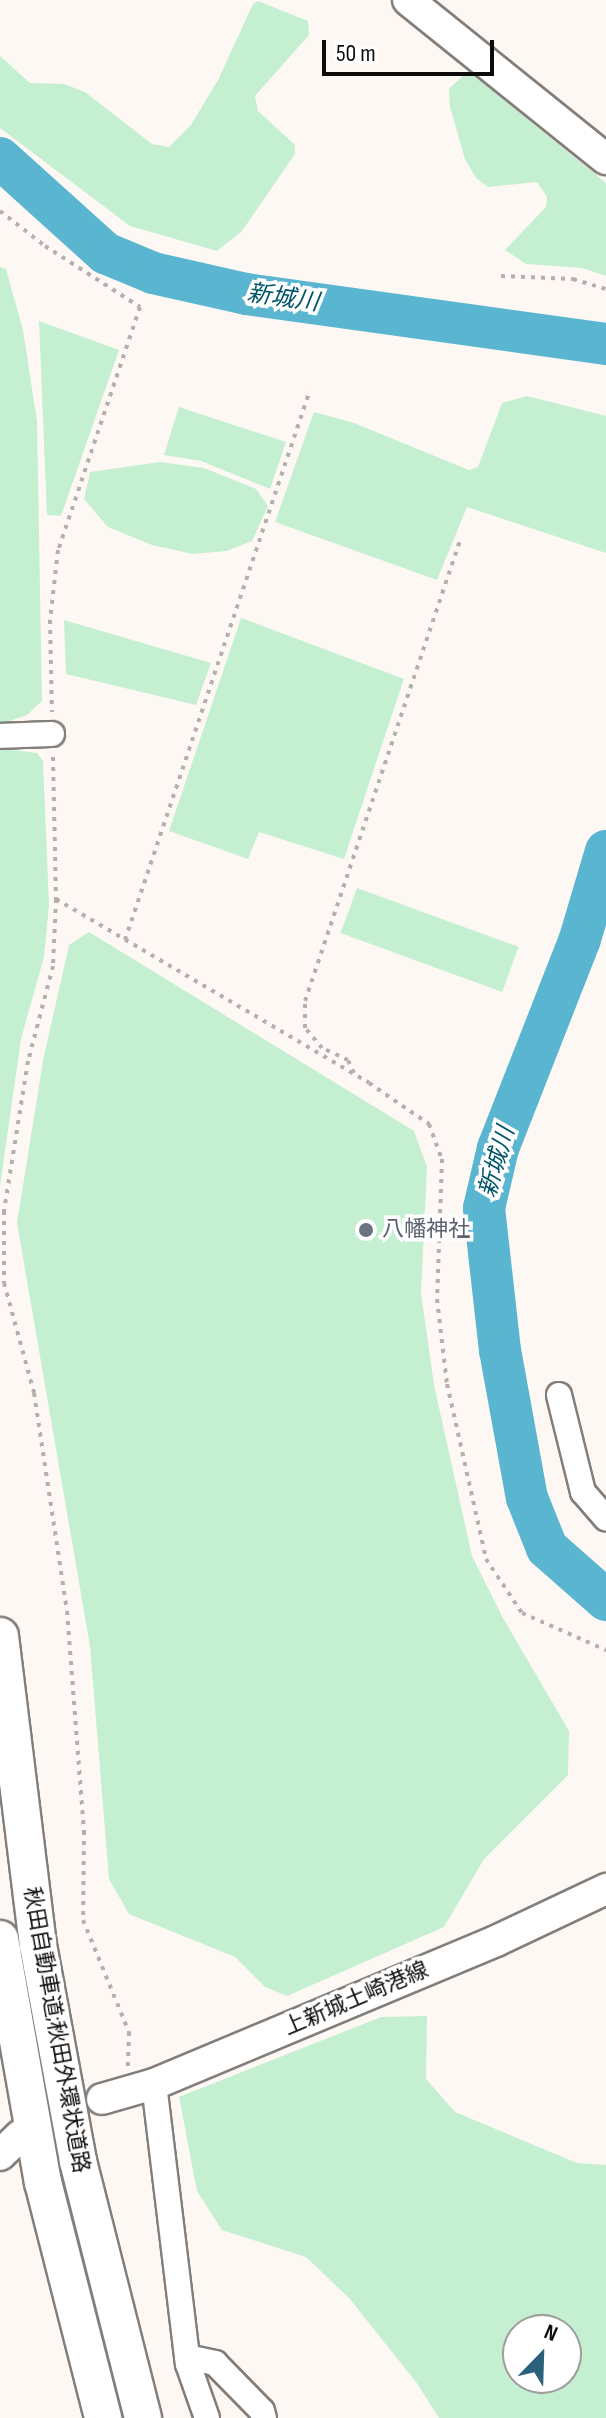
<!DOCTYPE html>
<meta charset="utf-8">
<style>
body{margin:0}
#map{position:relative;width:606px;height:2418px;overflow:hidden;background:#fef8f4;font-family:"Sofia Sans Condensed","Noto Sans JP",sans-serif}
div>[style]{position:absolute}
.green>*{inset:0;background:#c4efd0;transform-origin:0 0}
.river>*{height:42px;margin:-21px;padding:0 21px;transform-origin:21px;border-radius:21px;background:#5ab6d0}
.path>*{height:4px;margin-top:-2px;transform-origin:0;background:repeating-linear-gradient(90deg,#b5b0ad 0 4px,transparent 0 10px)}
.roads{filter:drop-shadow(2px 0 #837e7a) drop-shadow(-2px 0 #837e7a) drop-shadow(0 2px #837e7a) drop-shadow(0 -2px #837e7a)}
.minor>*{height:24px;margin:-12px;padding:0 12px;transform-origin:12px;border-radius:12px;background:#fff}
.major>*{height:30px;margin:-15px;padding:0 15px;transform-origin:15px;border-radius:15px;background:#fff}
.highway>*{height:36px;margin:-18px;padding:0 18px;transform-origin:18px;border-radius:18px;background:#fff}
.dots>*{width:22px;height:22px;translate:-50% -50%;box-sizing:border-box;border:4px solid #fff;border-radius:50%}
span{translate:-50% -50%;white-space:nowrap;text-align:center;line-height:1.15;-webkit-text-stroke:7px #fff;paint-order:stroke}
.worship-label{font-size:22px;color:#5b616d}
.left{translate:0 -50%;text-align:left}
.street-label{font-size:22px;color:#0e0c0b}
.water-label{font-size:24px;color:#015568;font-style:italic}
.north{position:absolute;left:502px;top:2314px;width:80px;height:80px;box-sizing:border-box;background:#fff;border:2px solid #9f9e9d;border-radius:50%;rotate:23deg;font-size:22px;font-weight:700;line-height:32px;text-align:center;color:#0e0c0b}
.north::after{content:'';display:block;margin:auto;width:28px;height:36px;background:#2b617c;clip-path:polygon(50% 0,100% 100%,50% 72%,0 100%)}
.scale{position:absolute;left:322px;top:40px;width:172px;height:36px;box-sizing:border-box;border:4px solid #0e0c0b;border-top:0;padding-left:10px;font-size:24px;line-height:28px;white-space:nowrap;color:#0e0c0b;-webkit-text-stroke:6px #fff;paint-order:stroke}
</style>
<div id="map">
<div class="green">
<i style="clip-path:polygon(258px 1px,308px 21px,309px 35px,255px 96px,258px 111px,295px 145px,295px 154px,242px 231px,217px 251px,130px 226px,0 128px,0 56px,30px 83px,64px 84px,85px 92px,152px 144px,169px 147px,191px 125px,218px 80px,253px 4px)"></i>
<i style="clip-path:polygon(468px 71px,606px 183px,606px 276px,582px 268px,526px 264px,505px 250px,546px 207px,547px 197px,537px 182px,488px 187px,476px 178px,465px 159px,450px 107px,449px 89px)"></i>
<i style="clip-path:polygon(0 267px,6px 269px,23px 330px,37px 421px,42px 701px,27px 715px,9px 721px,13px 750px,37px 753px,43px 761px,49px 905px,44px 957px,21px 1039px,0 1186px)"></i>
<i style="clip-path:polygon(39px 321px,119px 350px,61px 516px,47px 515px)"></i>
<i style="clip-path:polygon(527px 396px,606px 416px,606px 553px,467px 507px,437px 580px,275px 522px,314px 412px,354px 423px,469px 470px,478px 467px,502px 403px)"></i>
<i style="clip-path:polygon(179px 407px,286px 442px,270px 489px,201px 461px,164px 455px)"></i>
<i style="clip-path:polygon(160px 462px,204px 468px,256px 489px,268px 506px,252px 541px,227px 551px,193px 554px,152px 545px,108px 527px,84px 499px,90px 472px)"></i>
<i style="clip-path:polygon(241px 618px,404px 679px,344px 859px,259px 832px,248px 859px,169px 831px)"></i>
<i style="clip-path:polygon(64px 620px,211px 663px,196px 705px,66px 674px)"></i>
<i style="left:357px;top:888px;width:172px;height:48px;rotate:20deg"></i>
<i style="clip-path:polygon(89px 932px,414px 1131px,427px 1167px,421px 1293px,434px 1385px,472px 1556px,503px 1618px,569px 1731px,568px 1775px,484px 1859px,444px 1927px,287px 1996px,265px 1987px,235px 1957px,129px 1914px,109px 1879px,90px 1646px,17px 1223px,43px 1061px,69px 945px)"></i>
<i style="clip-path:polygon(evenodd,427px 2016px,426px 2079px,455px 2112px,577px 2163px,606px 2165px,606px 2418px,439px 2418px,416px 2382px,349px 2298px,306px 2257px,222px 2230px,197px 2191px,179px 2097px,381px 2017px,427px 2016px,518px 2330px,566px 2330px,566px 2378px,518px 2378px,518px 2330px)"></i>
</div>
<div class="river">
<i style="left:0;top:158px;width:142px;rotate:42.1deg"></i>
<i style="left:105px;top:253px;width:52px;rotate:22.6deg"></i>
<i style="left:153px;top:273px;width:95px;rotate:12.7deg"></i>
<i style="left:246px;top:294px;width:363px;rotate:7.9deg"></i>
<i style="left:606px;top:851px;width:92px;rotate:106.5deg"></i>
<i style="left:580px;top:939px;width:225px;rotate:111.4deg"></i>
<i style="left:498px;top:1148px;width:62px;rotate:103.1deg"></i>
<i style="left:484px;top:1208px;width:143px;rotate:83.6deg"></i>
<i style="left:500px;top:1350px;width:150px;rotate:79.7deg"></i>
<i style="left:527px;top:1498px;width:54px;rotate:68.2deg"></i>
<i style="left:547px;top:1548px;width:79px;rotate:41.4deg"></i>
</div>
<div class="path">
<i style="left:0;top:211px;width:57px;rotate:37.9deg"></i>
<i style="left:45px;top:246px;width:113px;rotate:32.7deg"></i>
<i style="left:140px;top:307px;width:256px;rotate:108.6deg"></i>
<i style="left:58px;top:550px;width:70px;rotate:96.5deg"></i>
<i style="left:50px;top:620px;width:92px;rotate:88.8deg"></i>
<i style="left:501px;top:276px;width:72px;rotate:2.4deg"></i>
<i style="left:573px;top:279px;width:34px;rotate:17deg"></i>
<i style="left:53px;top:757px;width:142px;rotate:88.8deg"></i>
<i style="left:56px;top:899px;width:67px;rotate:92.6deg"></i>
<i style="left:53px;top:966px;width:98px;rotate:104.7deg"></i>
<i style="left:28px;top:1061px;width:152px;rotate:99.1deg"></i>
<i style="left:4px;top:1211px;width:72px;rotate:90deg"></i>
<i style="left:4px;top:1283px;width:114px;rotate:74.7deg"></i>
<i style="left:34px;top:1393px;width:220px;rotate:81.4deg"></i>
<i style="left:67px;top:1611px;width:221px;rotate:85.6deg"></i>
<i style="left:84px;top:1831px;width:89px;rotate:90.6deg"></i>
<i style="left:83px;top:1920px;width:121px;rotate:67.7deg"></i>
<i style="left:129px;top:2032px;width:35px;rotate:92deg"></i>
<i style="left:56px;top:899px;width:363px;rotate:30.4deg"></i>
<i style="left:369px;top:1083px;width:73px;rotate:34.3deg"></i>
<i style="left:429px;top:1124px;width:37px;rotate:70deg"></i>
<i style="left:442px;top:1159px;width:140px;rotate:92deg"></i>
<i style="left:437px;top:1299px;width:86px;rotate:83.3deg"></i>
<i style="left:447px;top:1384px;width:179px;rotate:77.4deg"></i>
<i style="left:486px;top:1559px;width:65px;rotate:56.3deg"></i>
<i style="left:522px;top:1613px;width:92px;rotate:23.8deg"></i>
<i style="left:125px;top:940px;width:580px;rotate:-71.41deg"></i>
<i style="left:354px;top:1073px;width:14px;rotate:-115deg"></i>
<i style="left:348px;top:1060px;width:29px;rotate:-155deg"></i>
<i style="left:322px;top:1048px;width:26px;rotate:-130deg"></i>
<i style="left:305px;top:1028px;width:27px;rotate:-90deg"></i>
<i style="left:305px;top:1001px;width:485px;rotate:-71.4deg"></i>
</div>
<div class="roads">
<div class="minor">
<i style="left:0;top:736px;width:52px;rotate:-2.2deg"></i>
<i style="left:559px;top:1395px;width:100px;rotate:76.1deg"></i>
<i style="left:583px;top:1492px;width:35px;rotate:49deg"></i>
<i style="left:154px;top:2084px;width:282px;rotate:83.1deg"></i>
<i style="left:188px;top:2364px;width:57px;rotate:70.6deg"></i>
<i style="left:187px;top:2357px;width:29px;rotate:12deg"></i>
<i style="left:215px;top:2363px;width:67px;rotate:45.6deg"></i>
<i style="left:262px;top:2411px;width:7px;rotate:74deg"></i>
</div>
<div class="major">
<i style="left:408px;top:0;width:254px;rotate:38.8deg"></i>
<i style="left:102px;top:2099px;width:54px;rotate:-16.1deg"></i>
<i style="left:154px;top:2084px;width:371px;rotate:-22.7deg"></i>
<i style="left:496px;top:1941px;width:122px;rotate:-25.3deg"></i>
<i style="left:0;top:2155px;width:28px;rotate:-44deg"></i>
</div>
<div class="highway">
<i style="left:0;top:1636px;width:311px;rotate:83deg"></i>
<i style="left:38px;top:1945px;width:220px;rotate:79.5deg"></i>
<i style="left:78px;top:2161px;width:265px;rotate:75.8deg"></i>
<i style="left:0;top:1939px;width:247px;rotate:80deg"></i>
<i style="left:43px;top:2182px;width:244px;rotate:75.7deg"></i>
</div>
</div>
<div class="dots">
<i style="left:366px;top:1230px;background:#6b7280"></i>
</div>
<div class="worship-label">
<span class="left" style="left:382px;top:1230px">八幡神社</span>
</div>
<div class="street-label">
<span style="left:356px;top:1999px;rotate:-23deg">上新城土崎港線</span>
<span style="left:56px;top:2030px;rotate:80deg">秋田自動車道;秋田外環状道路</span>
</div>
<div class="water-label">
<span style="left:283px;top:298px;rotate:8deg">新城川</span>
<span style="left:497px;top:1162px;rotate:-74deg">新城川</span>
</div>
<div class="north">N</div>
<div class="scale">50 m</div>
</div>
